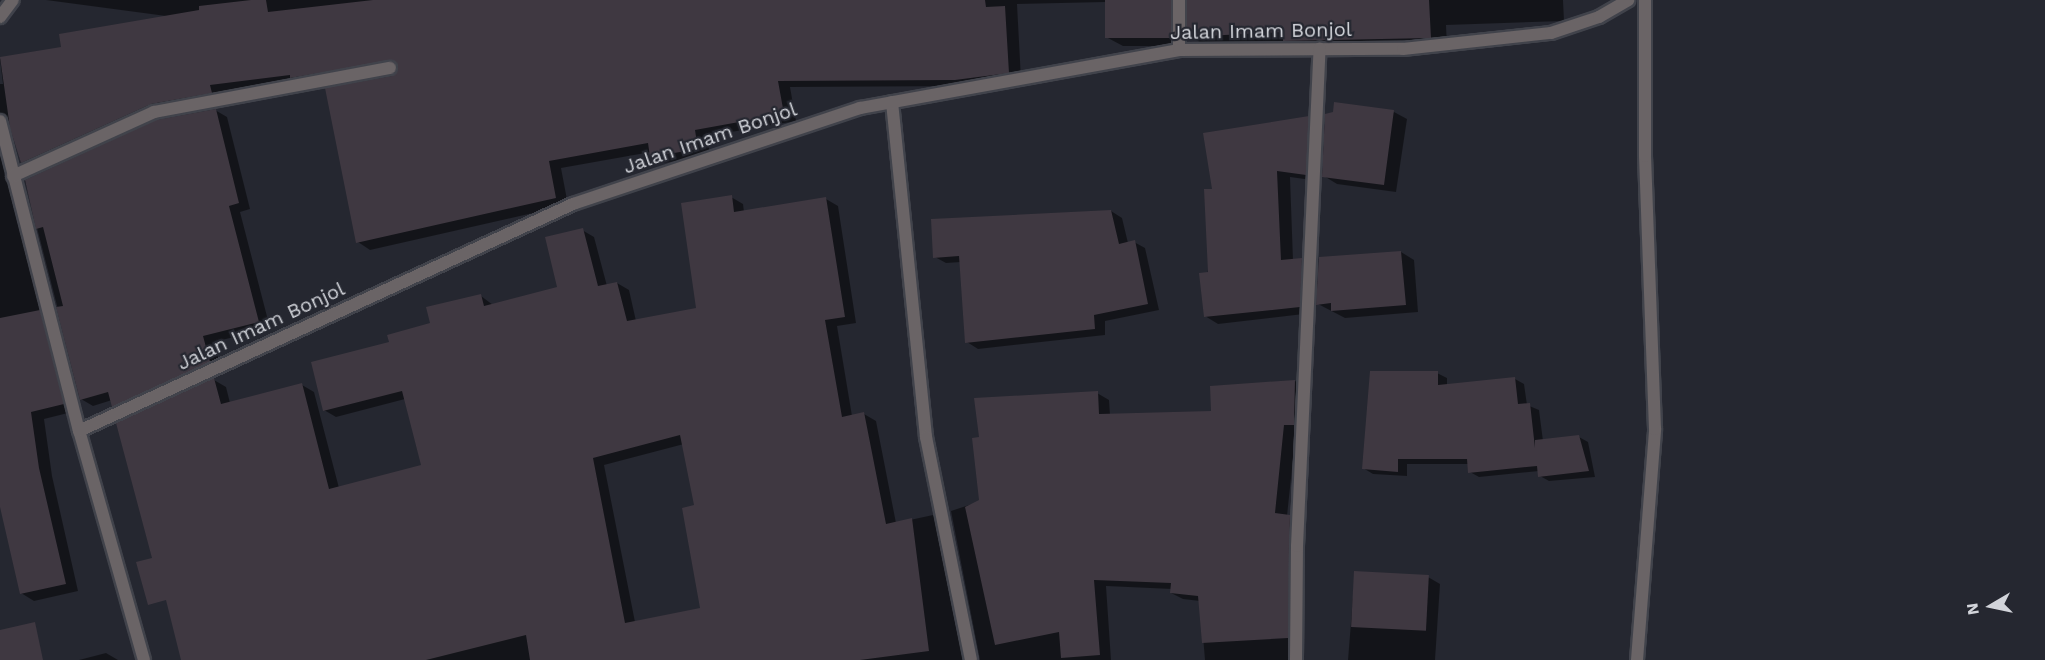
<!DOCTYPE html>
<style>
body{margin:0}
#map{position:relative;width:2045px;height:660px;overflow:hidden;background:#252730;font-family:"Work Sans",sans-serif}
div>[style]{position:absolute}
.shadow>*{inset:0;background:#0007}
.building>*{inset:0;background:#3f3841;transform-origin:0 0}
.roads{filter:drop-shadow(2px 0 #41434b) drop-shadow(-2px 0 #41434b) drop-shadow(0 2px #41434b) drop-shadow(0 -2px #41434b)}
.minor>*{height:12px;margin:-6px;padding:0 6px;transform-origin:6px;border-radius:6px;background:#6a6466}
span{translate:-50% -50%;white-space:nowrap;text-align:center;line-height:1.15;-webkit-text-stroke:4.5px #252730;paint-order:stroke}
.street-label{font-size:20px;color:#d2d4da}
.north{position:absolute;left:1961px;top:576px;width:60px;height:60px;-webkit-text-stroke:4px #252730;paint-order:stroke;rotate:261deg;font-size:16px;font-weight:700;line-height:24px;text-align:center;color:#d2d4da}
.north::after{content:'';display:block;margin:auto;width:21px;height:27px;background:#d2d4da;clip-path:polygon(50% 0,100% 100%,50% 72%,0 100%)}
</style>
<div id="map">
<div class="shadow">
<i style="clip-path:polygon(46px 0,1563px 0,1564px 21px,1446px 25px,1447px 47px,1301px 50px,1286px 41px,1205px 45px,1187px 35px,1187px 46px,1123px 46px,1106px 37px,1106px 2px,1017px 4px,1021px 79px,969px 86px,790px 87px,796px 121px,707px 136px,710px 155px,664px 163px,651px 152px,561px 168px,568px 205px,370px 250px,358px 242px,393px 77px,399px 68px,304px 85px,299px 82px,222px 91px,224px 100px,164px 111px,33px 170px,21px 163px,10px 121px,4px 131px,76px 411px,44px 419px,52px 476px,78px 591px,34px 601px,21px 593px,0 500px,0 84px,3px 84px,0 59px,211px 22px)"></i>
<i style="clip-path:polygon(215px 110px,227px 117px,250px 209px,240px 212px,270px 328px,214px 342px,221px 368px,125px 412px,112px 400px,93px 406px,81px 399px,25px 181px)"></i>
<i style="clip-path:polygon(1394px 112px,1407px 119px,1396px 192px,1337px 184px,1324px 176px)"></i>
<i style="clip-path:polygon(1308px 118px,1321px 125px,1319px 181px,1290px 177px,1293px 260px,1302px 260px,1315px 267px,1312px 313px,1218px 324px,1205px 316px,1213px 190px)"></i>
<i style="clip-path:polygon(evenodd,731px 197px,743px 204px,744px 212px,826px 199px,838px 206px,856px 323px,837px 326px,852px 416px,864px 414px,876px 421px,896px 523px,933px 515px,945px 522px,974px 660px,182px 660px,214px 380px,226px 387px,230px 403px,302px 385px,314px 392px,339px 488px,423px 467px,405px 399px,336px 417px,324px 410px,391px 343px,432px 325px,481px 296px,493px 305px,559px 288px,582px 230px,594px 237px,607px 286px,617px 283px,629px 290px,636px 321px,698px 309px,731px 197px,684px 444px,696px 506px,701px 609px,635px 622px,604px 465px,684px 444px)"></i>
<i style="clip-path:polygon(1111px 211px,1122px 218px,1128px 243px,1134px 242px,1145px 248px,1159px 310px,1105px 321px,1105px 335px,978px 349px,967px 342px,961px 262px,946px 263px,935px 257px)"></i>
<i style="clip-path:polygon(1401px 252px,1414px 260px,1418px 312px,1345px 318px,1318px 304px)"></i>
<i style="clip-path:polygon(1437px 373px,1447px 378px,1447px 386px,1515px 379px,1524px 384px,1527px 405px,1539px 410px,1543px 441px,1579px 437px,1588px 442px,1595px 477px,1549px 481px,1540px 476px,1539px 471px,1479px 477px,1470px 472px,1469px 464px,1407px 464px,1407px 476px,1373px 474px,1363px 468px)"></i>
<i style="clip-path:polygon(1295px 381px,1307px 388px,1306px 431px,1296px 431px,1287px 516px,1302px 523px,1300px 660px,1205px 660px,1200px 601px,1183px 599px,1171px 593px,1172px 589px,1106px 586px,1111px 660px,980px 660px,951px 511px,981px 501px,1097px 393px,1109px 400px,1110px 415px,1213px 412px)"></i>
<i style="clip-path:polygon(1355px 572px,1428px 577px,1440px 584px,1435px 660px,1348px 660px)"></i>
<i style="clip-path:polygon(106px 653px,118px 660px,79px 660px)"></i>
</div>
<div class="building">
<i style="clip-path:polygon(251px 0,266px 0,268px 12px,373px 0,985px 0,986px 7px,1005px 6px,1009px 73px,955px 80px,778px 81px,784px 114px,695px 130px,698px 149px,650px 157px,648px 143px,549px 161px,556px 198px,356px 243px,325px 88px,392px 76px,398px 67px,392px 60px,290px 78px,290px 75px,210px 85px,212px 93px,151px 104px,21px 163px,10px 128px,0 57px,61px 47px,59px 34px,199px 10px,199px 6px)"></i>
<i style="left:1105px;top:0;width:66px;height:38px"></i>
<i style="clip-path:polygon(1187px 0,1429px 0,1431px 38px,1283px 41px,1283px 32px,1187px 37px)"></i>
<i style="clip-path:polygon(1334px 102px,1394px 110px,1384px 185px,1322px 177px,1325px 114px,1333px 112px)"></i>
<i style="clip-path:polygon(216px 109px,239px 203px,229px 206px,259px 322px,203px 336px,210px 362px,112px 407px,108px 392px,80px 400px,56px 307px,63px 306px,43px 227px,36px 229px,25px 180px,156px 120px)"></i>
<i style="clip-path:polygon(1309px 116px,1306px 175px,1277px 171px,1281px 260px,1302px 258px,1300px 307px,1204px 317px,1199px 273px,1208px 272px,1204px 189px,1212px 189px,1203px 133px)"></i>
<i style="clip-path:polygon(evenodd,732px 195px,734px 212px,826px 197px,845px 317px,825px 320px,842px 417px,864px 412px,886px 524px,912px 518px,929px 651px,860px 660px,530px 660px,526px 635px,426px 660px,181px 660px,166px 600px,148px 605px,136px 562px,152px 558px,116px 423px,214px 378px,221px 404px,302px 383px,329px 489px,421px 465px,402px 391px,323px 411px,311px 362px,389px 342px,387px 335px,430px 323px,426px 307px,481px 294px,484px 306px,557px 287px,545px 237px,583px 228px,598px 286px,617px 282px,627px 321px,696px 308px,681px 203px,732px 195px,680px 435px,694px 505px,682px 508px,700px 608px,625px 623px,593px 458px,680px 435px)"></i>
<i style="clip-path:polygon(1111px 210px,1119px 244px,1135px 240px,1148px 304px,1094px 315px,1095px 329px,965px 343px,959px 256px,933px 258px,931px 219px)"></i>
<i style="clip-path:polygon(1401px 251px,1406px 305px,1331px 311px,1331px 303px,1316px 305px,1319px 257px)"></i>
<i style="clip-path:polygon(40px 310px,64px 404px,31px 412px,39px 468px,66px 584px,20px 594px,0 507px,0 318px)"></i>
<i style="clip-path:polygon(1370px 371px,1438px 371px,1438px 385px,1515px 377px,1518px 404px,1530px 403px,1535px 448px,1535px 440px,1579px 435px,1589px 471px,1538px 477px,1537px 466px,1468px 473px,1467px 459px,1398px 459px,1398px 472px,1362px 469px)"></i>
<i style="clip-path:polygon(1295px 380px,1294px 425px,1284px 425px,1275px 513px,1290px 515px,1288px 638px,1202px 643px,1198px 596px,1170px 593px,1171px 583px,1094px 580px,1100px 655px,1061px 658px,1059px 632px,995px 645px,965px 507px,979px 500px,972px 438px,979px 437px,974px 398px,1098px 391px,1099px 414px,1211px 411px,1210px 386px)"></i>
<i style="left:1354px;top:571px;width:75px;height:56px;rotate:3deg"></i>
<i style="clip-path:polygon(35px 622px,43px 660px,0 660px,0 630px)"></i>
</div>
<div class="roads">
<div class="minor">
<i style="left:1179px;top:0;width:50px;rotate:90deg"></i>
<i style="left:0;top:17px;width:21px;rotate:-53deg"></i>
<i style="left:892px;top:102px;width:337px;rotate:84.2deg"></i>
<i style="left:926px;top:437px;width:227px;rotate:78.6deg"></i>
<i style="left:0;top:121px;width:320px;rotate:75.7deg"></i>
<i style="left:13px;top:176px;width:155px;rotate:-24.4deg"></i>
<i style="left:154px;top:112px;width:240px;rotate:-10.6deg"></i>
<i style="left:144px;top:660px;width:238px;rotate:-105.8deg"></i>
<i style="left:79px;top:431px;width:544px;rotate:-24.68deg"></i>
<i style="left:573px;top:204px;width:303px;rotate:-18.5deg"></i>
<i style="left:860px;top:108px;width:324px;rotate:-10.3deg"></i>
<i style="left:1179px;top:50px;width:224px;rotate:-0.3deg"></i>
<i style="left:1403px;top:49px;width:149px;rotate:-6.2deg"></i>
<i style="left:1551px;top:33px;width:51px;rotate:-18.4deg"></i>
<i style="left:1599px;top:17px;width:34px;rotate:-30deg"></i>
<i style="left:1296px;top:660px;width:114px;rotate:-89.5deg"></i>
<i style="left:1297px;top:546px;width:498px;rotate:-87.4deg"></i>
<i style="left:1637px;top:660px;width:232px;rotate:-85.5deg"></i>
<i style="left:1655px;top:429px;width:273px;rotate:-92.1deg"></i>
<i style="left:1645px;top:156px;width:156px;rotate:-90deg"></i>
</div>
</div>
<div class="street-label">
<span style="left:1261px;top:31px;rotate:-1deg">Jalan Imam Bonjol</span>
<span style="left:710px;top:138px;rotate:-19deg">Jalan Imam Bonjol</span>
<span style="left:261px;top:326px;rotate:-25deg">Jalan Imam Bonjol</span>
</div>
<div class="north">N</div>
</div>
